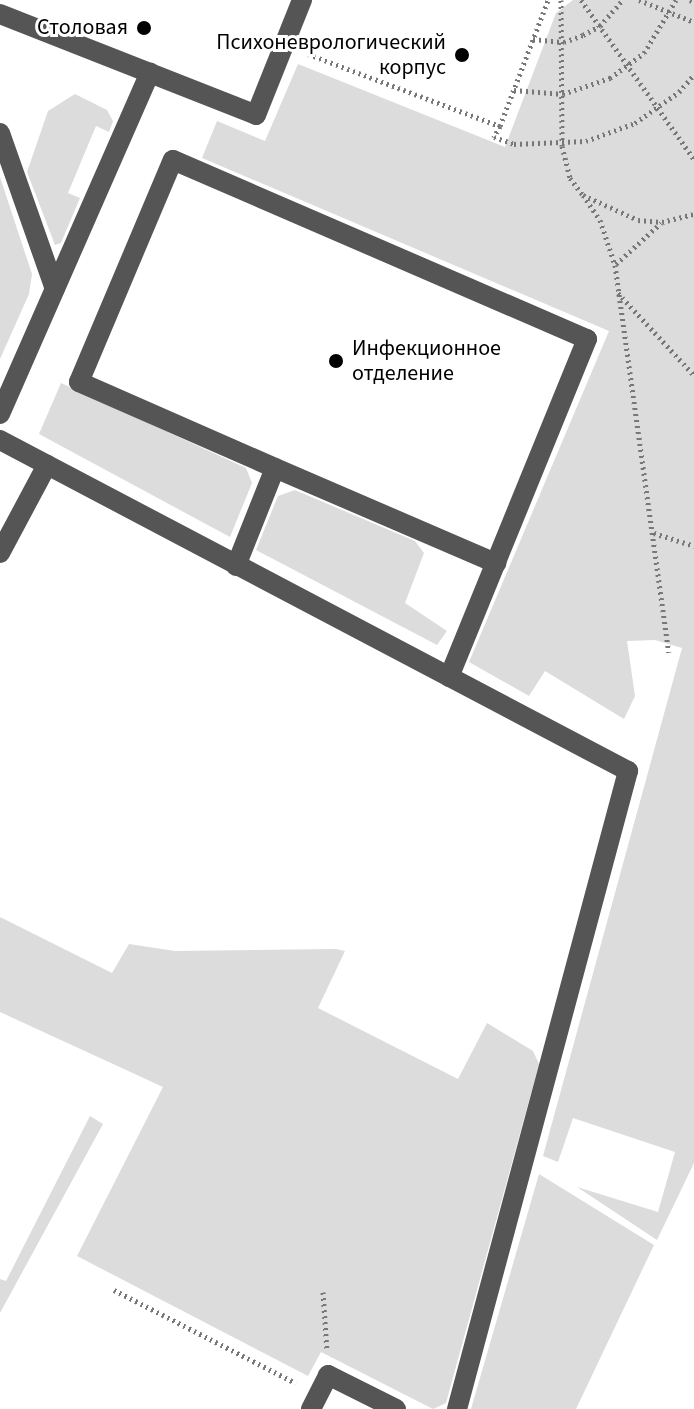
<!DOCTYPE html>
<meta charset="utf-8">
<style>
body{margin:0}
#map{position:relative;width:694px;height:1409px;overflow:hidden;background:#fff;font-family:"Source Sans 3",sans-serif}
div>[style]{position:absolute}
.green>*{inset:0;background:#dcdcdc}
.path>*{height:5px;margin-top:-2.5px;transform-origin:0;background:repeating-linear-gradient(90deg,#777 0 2px,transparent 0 6px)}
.minor>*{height:20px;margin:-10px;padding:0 10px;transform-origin:10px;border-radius:10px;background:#555}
.dots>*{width:22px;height:22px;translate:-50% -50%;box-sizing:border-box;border:4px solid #fff;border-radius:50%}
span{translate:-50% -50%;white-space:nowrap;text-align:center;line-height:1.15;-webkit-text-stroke:6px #fff;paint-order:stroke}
.poi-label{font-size:22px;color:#000}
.right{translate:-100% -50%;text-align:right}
.left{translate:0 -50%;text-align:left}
</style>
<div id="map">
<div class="green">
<i style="clip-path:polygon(573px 0,694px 0,694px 1163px,657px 1240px,577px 1187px,658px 1212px,675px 1152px,573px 1118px,558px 1162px,543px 1156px,682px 648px,655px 640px,627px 641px,635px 696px,624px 719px,545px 671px,529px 696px,469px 662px,609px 331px,202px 158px,217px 121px,265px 141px,298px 64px,505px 147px,556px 13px)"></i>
<i style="clip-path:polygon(75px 94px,107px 110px,113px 121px,109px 132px,96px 126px,68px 193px,80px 198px,61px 243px,55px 245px,27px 172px,48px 111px)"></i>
<i style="clip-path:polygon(0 177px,32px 274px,29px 294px,0 359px)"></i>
<i style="clip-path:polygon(61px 383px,246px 468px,252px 483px,230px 537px,39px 434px)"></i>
<i style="clip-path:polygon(295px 490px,415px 541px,424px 553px,405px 603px,447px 631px,437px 645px,256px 550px,278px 496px)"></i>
<i style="clip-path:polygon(0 917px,112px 973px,129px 944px,175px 951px,336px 949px,345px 951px,318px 1008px,458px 1079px,487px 1023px,533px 1051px,539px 1064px,446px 1403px,433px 1409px,321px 1352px,308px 1376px,77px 1256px,163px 1087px,0 1012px)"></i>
<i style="clip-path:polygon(90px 1116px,103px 1124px,0 1313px,0 1279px,6px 1281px)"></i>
<i style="clip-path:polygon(539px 1174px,654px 1245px,576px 1409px,471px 1409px)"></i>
</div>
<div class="path">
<i style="left:561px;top:0;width:146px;rotate:89.6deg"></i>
<i style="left:562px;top:146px;width:33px;rotate:76deg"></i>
<i style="left:570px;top:178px;width:21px;rotate:53deg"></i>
<i style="left:583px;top:195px;width:60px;rotate:24.4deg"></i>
<i style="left:638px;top:220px;width:24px;rotate:5deg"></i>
<i style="left:662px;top:222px;width:33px;rotate:-14deg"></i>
<i style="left:581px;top:0;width:195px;rotate:54.6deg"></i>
<i style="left:639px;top:0;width:59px;rotate:21.8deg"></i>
<i style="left:690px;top:0;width:4px;rotate:27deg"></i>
<i style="left:533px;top:39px;width:31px;rotate:6deg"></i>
<i style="left:564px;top:42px;width:20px;rotate:-20deg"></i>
<i style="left:583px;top:35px;width:19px;rotate:-28deg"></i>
<i style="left:600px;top:26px;width:35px;rotate:-49deg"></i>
<i style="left:308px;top:54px;width:205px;rotate:20.6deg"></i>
<i style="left:500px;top:126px;width:135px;rotate:-69.1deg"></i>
<i style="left:514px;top:90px;width:49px;rotate:4.7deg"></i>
<i style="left:563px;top:94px;width:50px;rotate:-18.8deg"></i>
<i style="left:610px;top:78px;width:42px;rotate:-36.3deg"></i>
<i style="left:644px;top:53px;width:62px;rotate:-58.9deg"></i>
<i style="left:500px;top:126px;width:13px;rotate:119deg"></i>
<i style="left:494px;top:137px;width:21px;rotate:19deg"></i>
<i style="left:514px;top:144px;width:72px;rotate:-2.4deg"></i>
<i style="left:586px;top:141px;width:52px;rotate:-20.2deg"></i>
<i style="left:635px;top:123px;width:54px;rotate:-35.2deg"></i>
<i style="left:679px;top:92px;width:23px;rotate:-49deg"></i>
<i style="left:583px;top:195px;width:30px;rotate:56deg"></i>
<i style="left:600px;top:220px;width:47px;rotate:71.6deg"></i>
<i style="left:615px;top:265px;width:391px;rotate:82.1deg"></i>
<i style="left:616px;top:264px;width:61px;rotate:-42.3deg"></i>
<i style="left:618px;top:293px;width:112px;rotate:47.2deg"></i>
<i style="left:654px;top:533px;width:42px;rotate:18deg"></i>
<i style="left:114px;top:1290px;width:204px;rotate:27.1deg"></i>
<i style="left:323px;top:1292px;width:58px;rotate:86.1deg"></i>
</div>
<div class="minor">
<i style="left:0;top:14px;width:275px;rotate:21.5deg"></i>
<i style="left:256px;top:115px;width:124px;rotate:-68.2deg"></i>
<i style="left:0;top:133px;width:165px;rotate:70.6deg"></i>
<i style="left:0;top:414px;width:373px;rotate:-66.3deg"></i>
<i style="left:0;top:440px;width:710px;rotate:27.79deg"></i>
<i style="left:628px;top:771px;width:661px;rotate:105deg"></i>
<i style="left:275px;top:468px;width:241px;rotate:23.3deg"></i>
<i style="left:0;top:553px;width:100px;rotate:-61.9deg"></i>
<i style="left:236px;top:566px;width:105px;rotate:-68.3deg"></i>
<i style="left:275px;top:468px;width:214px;rotate:-156.3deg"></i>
<i style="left:79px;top:382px;width:241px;rotate:-67.1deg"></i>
<i style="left:173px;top:160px;width:451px;rotate:23.4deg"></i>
<i style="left:587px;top:339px;width:365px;rotate:112.2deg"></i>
<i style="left:311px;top:1409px;width:38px;rotate:-63deg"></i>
<i style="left:328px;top:1375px;width:76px;rotate:26.6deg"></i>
</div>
<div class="dots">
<i style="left:144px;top:28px;background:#000"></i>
<i style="left:462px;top:55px;background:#000"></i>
<i style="left:336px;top:361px;background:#000"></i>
</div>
<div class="poi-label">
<span class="right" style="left:128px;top:28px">Столовая</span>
<span class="right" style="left:446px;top:55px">Психоневрологический<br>корпус</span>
<span class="left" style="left:352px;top:361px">Инфекционное<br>отделение</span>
</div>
</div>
